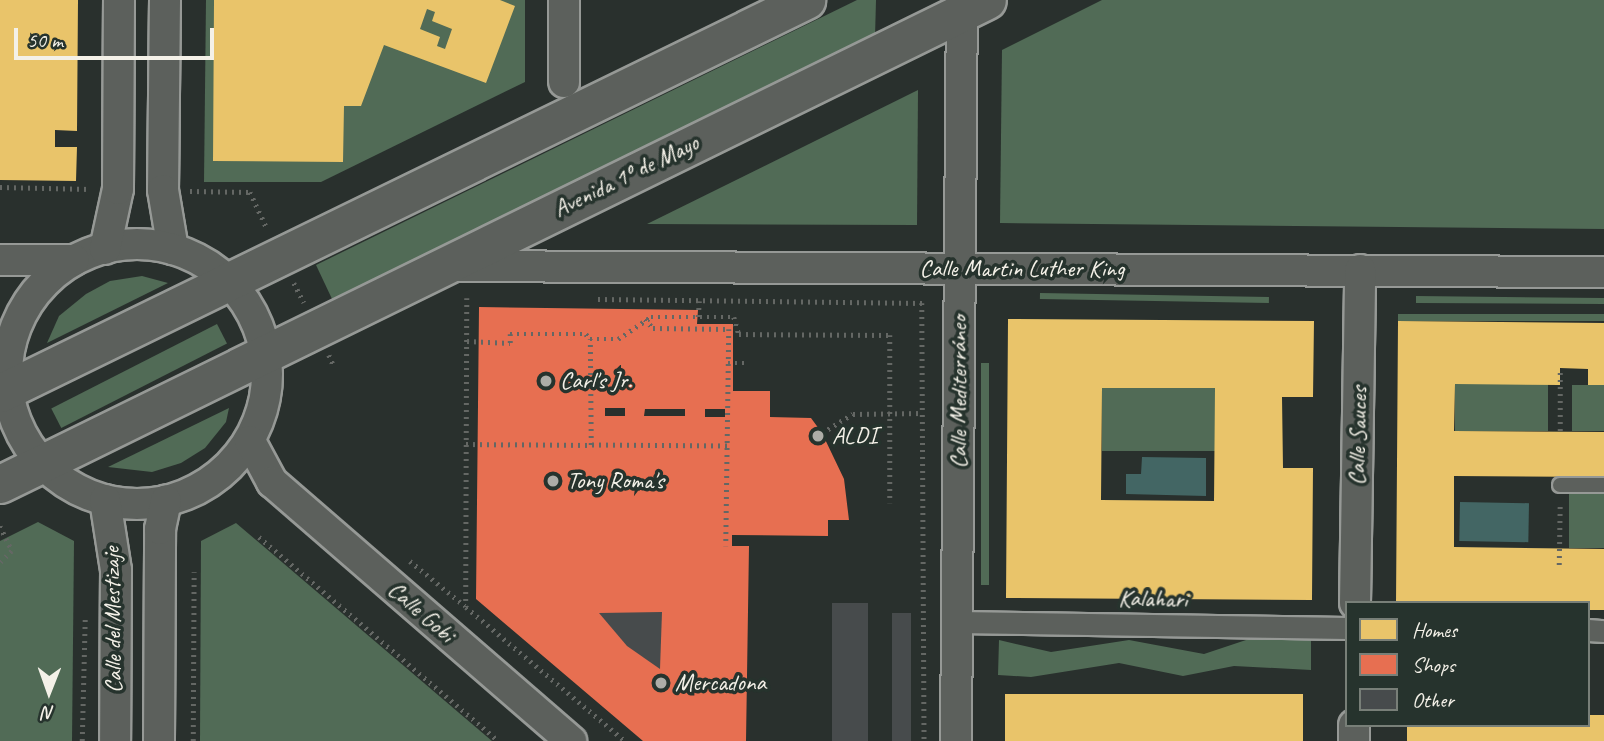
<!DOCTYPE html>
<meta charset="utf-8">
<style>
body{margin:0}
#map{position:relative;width:1604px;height:741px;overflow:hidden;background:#29302d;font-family:Caveat,sans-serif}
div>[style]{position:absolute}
.green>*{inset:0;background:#516b56;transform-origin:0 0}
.water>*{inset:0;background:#436664;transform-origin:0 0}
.homes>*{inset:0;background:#e9c46a;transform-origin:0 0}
.shops>*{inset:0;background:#e76f51}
.building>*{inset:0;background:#474b4c;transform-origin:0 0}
.path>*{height:4.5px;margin-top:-2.25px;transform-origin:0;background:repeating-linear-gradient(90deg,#646764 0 2px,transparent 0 7px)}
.roads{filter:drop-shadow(2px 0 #969996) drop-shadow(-2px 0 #969996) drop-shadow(0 2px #969996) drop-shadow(0 -2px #969996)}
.service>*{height:14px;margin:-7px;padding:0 7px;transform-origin:7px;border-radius:7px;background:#5c605c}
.pedestrian>*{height:21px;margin:-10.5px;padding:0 10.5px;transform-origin:10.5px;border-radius:10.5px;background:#5c605c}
.minor>*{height:30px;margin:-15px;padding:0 15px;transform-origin:15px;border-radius:15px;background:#5c605c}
.minor>.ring{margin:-15px;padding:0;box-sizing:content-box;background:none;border:30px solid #5c605c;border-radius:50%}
.tertiary>*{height:37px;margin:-18.5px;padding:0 18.5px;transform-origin:18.5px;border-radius:18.5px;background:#5c605c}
.dots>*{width:19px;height:19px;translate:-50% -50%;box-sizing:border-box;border:4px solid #26332d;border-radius:50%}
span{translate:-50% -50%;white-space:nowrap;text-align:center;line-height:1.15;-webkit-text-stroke:7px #26332d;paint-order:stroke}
.street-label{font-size:24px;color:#f4f1e8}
.poi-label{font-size:24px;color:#f4f1e8}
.left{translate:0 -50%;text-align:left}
.legend{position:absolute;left:1345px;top:601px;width:245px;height:126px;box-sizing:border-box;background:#26332d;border:2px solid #787f78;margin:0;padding:9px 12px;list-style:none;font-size:21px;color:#f4f1e8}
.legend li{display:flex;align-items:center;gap:14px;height:35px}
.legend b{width:35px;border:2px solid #787f78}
.north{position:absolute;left:14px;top:657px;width:70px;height:70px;-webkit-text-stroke:5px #26332d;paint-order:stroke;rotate:181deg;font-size:19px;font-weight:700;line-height:28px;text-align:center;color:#f4f1e8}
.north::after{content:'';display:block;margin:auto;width:24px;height:32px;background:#f4f1e8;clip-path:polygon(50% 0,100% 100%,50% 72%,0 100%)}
.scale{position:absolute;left:14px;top:28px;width:200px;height:32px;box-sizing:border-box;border:4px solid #f4f1e8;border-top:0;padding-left:9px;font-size:21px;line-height:24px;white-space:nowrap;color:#f4f1e8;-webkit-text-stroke:5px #26332d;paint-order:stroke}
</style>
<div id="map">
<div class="green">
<i style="clip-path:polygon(206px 0,525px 0,525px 82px,321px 182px,204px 182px)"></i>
<i style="clip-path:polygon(857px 0,876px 0,875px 37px,333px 301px,316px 265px)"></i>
<i style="clip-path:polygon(1102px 0,1604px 0,1604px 229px,1000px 223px,1002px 50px)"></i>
<i style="clip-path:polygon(918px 90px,917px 225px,647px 224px)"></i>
<i style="clip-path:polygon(142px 276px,168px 283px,47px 343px,59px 316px,86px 294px,110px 281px)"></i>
<i style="left:1040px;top:293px;width:229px;height:6px;rotate:1deg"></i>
<i style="clip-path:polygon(1416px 296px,1604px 298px,1604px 304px,1416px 303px)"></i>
<i style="left:1398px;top:314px;width:206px;height:7px"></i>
<i style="left:217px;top:324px;width:22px;height:186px;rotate:63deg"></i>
<i style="left:981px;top:363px;width:8px;height:222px"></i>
<i style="left:1455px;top:384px;width:93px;height:47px"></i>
<i style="left:1572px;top:385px;width:32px;height:46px"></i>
<i style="left:1102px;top:388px;width:113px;height:63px"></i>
<i style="clip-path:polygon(229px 408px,226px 422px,205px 448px,181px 463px,152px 472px,108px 467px)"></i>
<i style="left:1569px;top:477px;width:35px;height:71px"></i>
<i style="clip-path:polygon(38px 522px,74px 541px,72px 741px,0 741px,0 541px)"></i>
<i style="clip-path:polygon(236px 523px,492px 741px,200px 741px,201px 541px)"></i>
<i style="clip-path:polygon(1258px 636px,1311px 637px,1311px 670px,1234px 666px,1183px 676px,1119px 663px,1031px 677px,998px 675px,999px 640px,1051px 652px,1129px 640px,1204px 654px)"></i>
</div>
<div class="water">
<i style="clip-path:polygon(1142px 457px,1206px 458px,1206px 496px,1126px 494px,1126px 474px,1141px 474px)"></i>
<i style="left:1460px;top:502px;width:69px;height:39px;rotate:1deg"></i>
</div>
<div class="homes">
<i style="clip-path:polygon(0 0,78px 0,77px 131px,55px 130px,55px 147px,77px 147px,76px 181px,0 180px)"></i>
<i style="clip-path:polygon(evenodd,214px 0,500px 0,515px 6px,486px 83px,384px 45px,361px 106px,344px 106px,343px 162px,213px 161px,214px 0,427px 9px,435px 12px,432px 21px,452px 29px,445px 49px,437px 46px,440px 37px,420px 29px,427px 9px)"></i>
<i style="clip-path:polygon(evenodd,1008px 319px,1314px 321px,1313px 397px,1282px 397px,1283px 468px,1313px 468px,1312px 600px,1006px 598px,1008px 319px,1102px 388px,1215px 388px,1214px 501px,1101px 500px,1102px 388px)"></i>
<i style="clip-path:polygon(1398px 321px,1604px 323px,1604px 385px,1588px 385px,1588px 369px,1560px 368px,1560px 385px,1455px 384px,1454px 431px,1604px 432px,1604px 477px,1454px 476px,1454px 547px,1604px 549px,1604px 610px,1588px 610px,1588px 603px,1396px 603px)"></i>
<i style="left:1005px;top:694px;width:298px;height:47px"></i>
<i style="clip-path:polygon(1588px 715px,1604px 715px,1604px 741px,1407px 741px,1407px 725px,1588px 725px)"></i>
</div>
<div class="shops">
<i style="clip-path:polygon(evenodd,479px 307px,698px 310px,697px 324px,733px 324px,733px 391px,770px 391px,770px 417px,811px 418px,822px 433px,844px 479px,849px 520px,828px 520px,828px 536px,732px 535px,732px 546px,749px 546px,746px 741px,643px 741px,476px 599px,479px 307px,605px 408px,625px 408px,625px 416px,605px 416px,605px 408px,479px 307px,645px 409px,685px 409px,685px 416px,644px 416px,645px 409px,479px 307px,705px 409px,725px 409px,725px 417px,705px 417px,705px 409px)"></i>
</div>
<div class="building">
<i style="left:832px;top:603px;width:36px;height:138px"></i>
<i style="clip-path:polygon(662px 612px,660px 669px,627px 646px,599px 613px)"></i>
<i style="left:892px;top:613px;width:19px;height:128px"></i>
</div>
<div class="path">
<i style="left:0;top:187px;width:90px;rotate:1.3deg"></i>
<i style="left:190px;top:191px;width:60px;rotate:1deg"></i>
<i style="left:250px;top:192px;width:40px;rotate:65deg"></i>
<i style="left:294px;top:283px;width:22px;rotate:63deg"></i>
<i style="left:467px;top:298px;width:309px;rotate:90.2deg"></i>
<i style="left:466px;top:607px;width:208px;rotate:40.1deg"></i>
<i style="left:598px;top:299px;width:324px;rotate:0.7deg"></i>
<i style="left:922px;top:303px;width:438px;rotate:89.7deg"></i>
<i style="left:698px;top:317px;width:16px;rotate:-86deg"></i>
<i style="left:645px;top:319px;width:12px;rotate:48deg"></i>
<i style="left:653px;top:328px;width:76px;rotate:0.8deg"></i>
<i style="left:729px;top:329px;width:217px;rotate:90.8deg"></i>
<i style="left:467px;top:341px;width:43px;rotate:2.7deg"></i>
<i style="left:510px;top:343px;width:9px;rotate:-90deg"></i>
<i style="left:510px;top:334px;width:76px"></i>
<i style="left:586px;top:334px;width:6px;rotate:51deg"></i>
<i style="left:329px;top:355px;width:13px;rotate:67deg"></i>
<i style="left:728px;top:363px;width:20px"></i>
<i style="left:1560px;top:431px;width:63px;rotate:-90deg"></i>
<i style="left:822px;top:433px;width:36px;rotate:-32deg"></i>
<i style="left:853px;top:414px;width:70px;rotate:-0.8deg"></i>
<i style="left:466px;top:444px;width:125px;rotate:0.5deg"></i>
<i style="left:727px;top:446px;width:136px;rotate:-179.6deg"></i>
<i style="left:591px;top:445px;width:106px;rotate:-90.5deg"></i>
<i style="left:590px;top:339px;width:28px"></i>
<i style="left:618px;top:339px;width:40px;rotate:-34deg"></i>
<i style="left:651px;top:317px;width:83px"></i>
<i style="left:734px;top:317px;width:18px;rotate:74deg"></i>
<i style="left:739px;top:334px;width:151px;rotate:0.4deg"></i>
<i style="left:890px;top:335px;width:168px;rotate:90deg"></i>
<i style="left:0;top:526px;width:28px;rotate:64deg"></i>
<i style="left:12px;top:551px;width:17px;rotate:135deg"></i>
<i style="left:259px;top:537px;width:315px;rotate:40.4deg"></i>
<i style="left:410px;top:561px;width:71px;rotate:39.3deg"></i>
<i style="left:1559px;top:565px;width:63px;rotate:-89.1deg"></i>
<i style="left:82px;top:741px;width:124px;rotate:-88.6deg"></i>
<i style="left:193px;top:741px;width:169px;rotate:-89.7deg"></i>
</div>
<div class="roads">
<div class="service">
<i style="left:1560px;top:485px;width:44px"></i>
</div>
<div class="pedestrian">
<i style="left:958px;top:622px;width:389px;rotate:0.9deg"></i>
<i style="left:1588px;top:630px;width:16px;rotate:4deg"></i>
</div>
<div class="minor">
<i style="left:165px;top:0;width:190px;rotate:90.6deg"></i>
<i style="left:163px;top:190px;width:60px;rotate:80.4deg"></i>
<i style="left:564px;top:0;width:82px;rotate:90deg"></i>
<i class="ring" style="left:7px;top:244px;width:230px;height:230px"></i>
<i style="left:105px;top:249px;width:61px;rotate:-77.8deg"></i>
<i style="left:118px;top:189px;width:189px;rotate:-89.7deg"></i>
<i style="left:0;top:260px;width:74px"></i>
<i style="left:447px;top:266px;width:1157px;rotate:0.3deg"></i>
<i style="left:250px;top:441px;width:47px;rotate:61.8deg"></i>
<i style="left:272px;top:482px;width:396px;rotate:40.9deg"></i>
<i style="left:105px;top:500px;width:71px;rotate:81.1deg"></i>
<i style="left:116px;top:570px;width:171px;rotate:90.3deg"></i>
<i style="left:1355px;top:603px;width:333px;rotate:-89.1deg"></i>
<i style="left:159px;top:741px;width:212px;rotate:-89.7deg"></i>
<i style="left:160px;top:529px;width:29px;rotate:-78deg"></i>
<i style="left:956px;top:741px;width:741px;rotate:-89.54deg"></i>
<i style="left:1354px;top:741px;width:16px;rotate:-90deg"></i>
</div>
<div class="tertiary">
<i style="left:0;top:393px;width:897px;rotate:-25.99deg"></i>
<i style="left:0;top:484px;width:1099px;rotate:-26.12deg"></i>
</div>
</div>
<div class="dots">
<i style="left:546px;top:381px;background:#adada7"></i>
<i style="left:818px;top:436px;background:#adada7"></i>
<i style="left:553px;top:481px;background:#adada7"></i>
<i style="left:661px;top:683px;background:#adada7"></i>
</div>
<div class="street-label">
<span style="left:626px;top:176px;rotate:-26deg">Avenida 1º de Mayo</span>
<span style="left:1022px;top:269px">Calle Martin Luther King</span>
<span style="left:959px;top:392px;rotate:-90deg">Calle Mediterráneo</span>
<span style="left:1358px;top:436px;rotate:-89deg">Calle Sauces</span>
<span style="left:1153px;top:599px;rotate:1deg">Kalahari</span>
<span style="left:421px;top:612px;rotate:41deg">Calle Gobi</span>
<span style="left:113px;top:620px;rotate:-91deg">Calle del Mestizaje</span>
</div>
<div class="poi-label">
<span class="left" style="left:560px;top:381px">Carl's Jr.</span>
<span class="left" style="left:832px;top:436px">ALDI</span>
<span class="left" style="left:567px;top:481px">Tony Roma's</span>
<span class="left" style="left:675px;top:683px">Mercadona</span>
</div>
<ul class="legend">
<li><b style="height:19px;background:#e9c46a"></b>Homes</li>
<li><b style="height:19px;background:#e76f51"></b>Shops</li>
<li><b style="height:19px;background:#474b4c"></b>Other</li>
</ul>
<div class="north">N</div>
<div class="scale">50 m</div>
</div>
